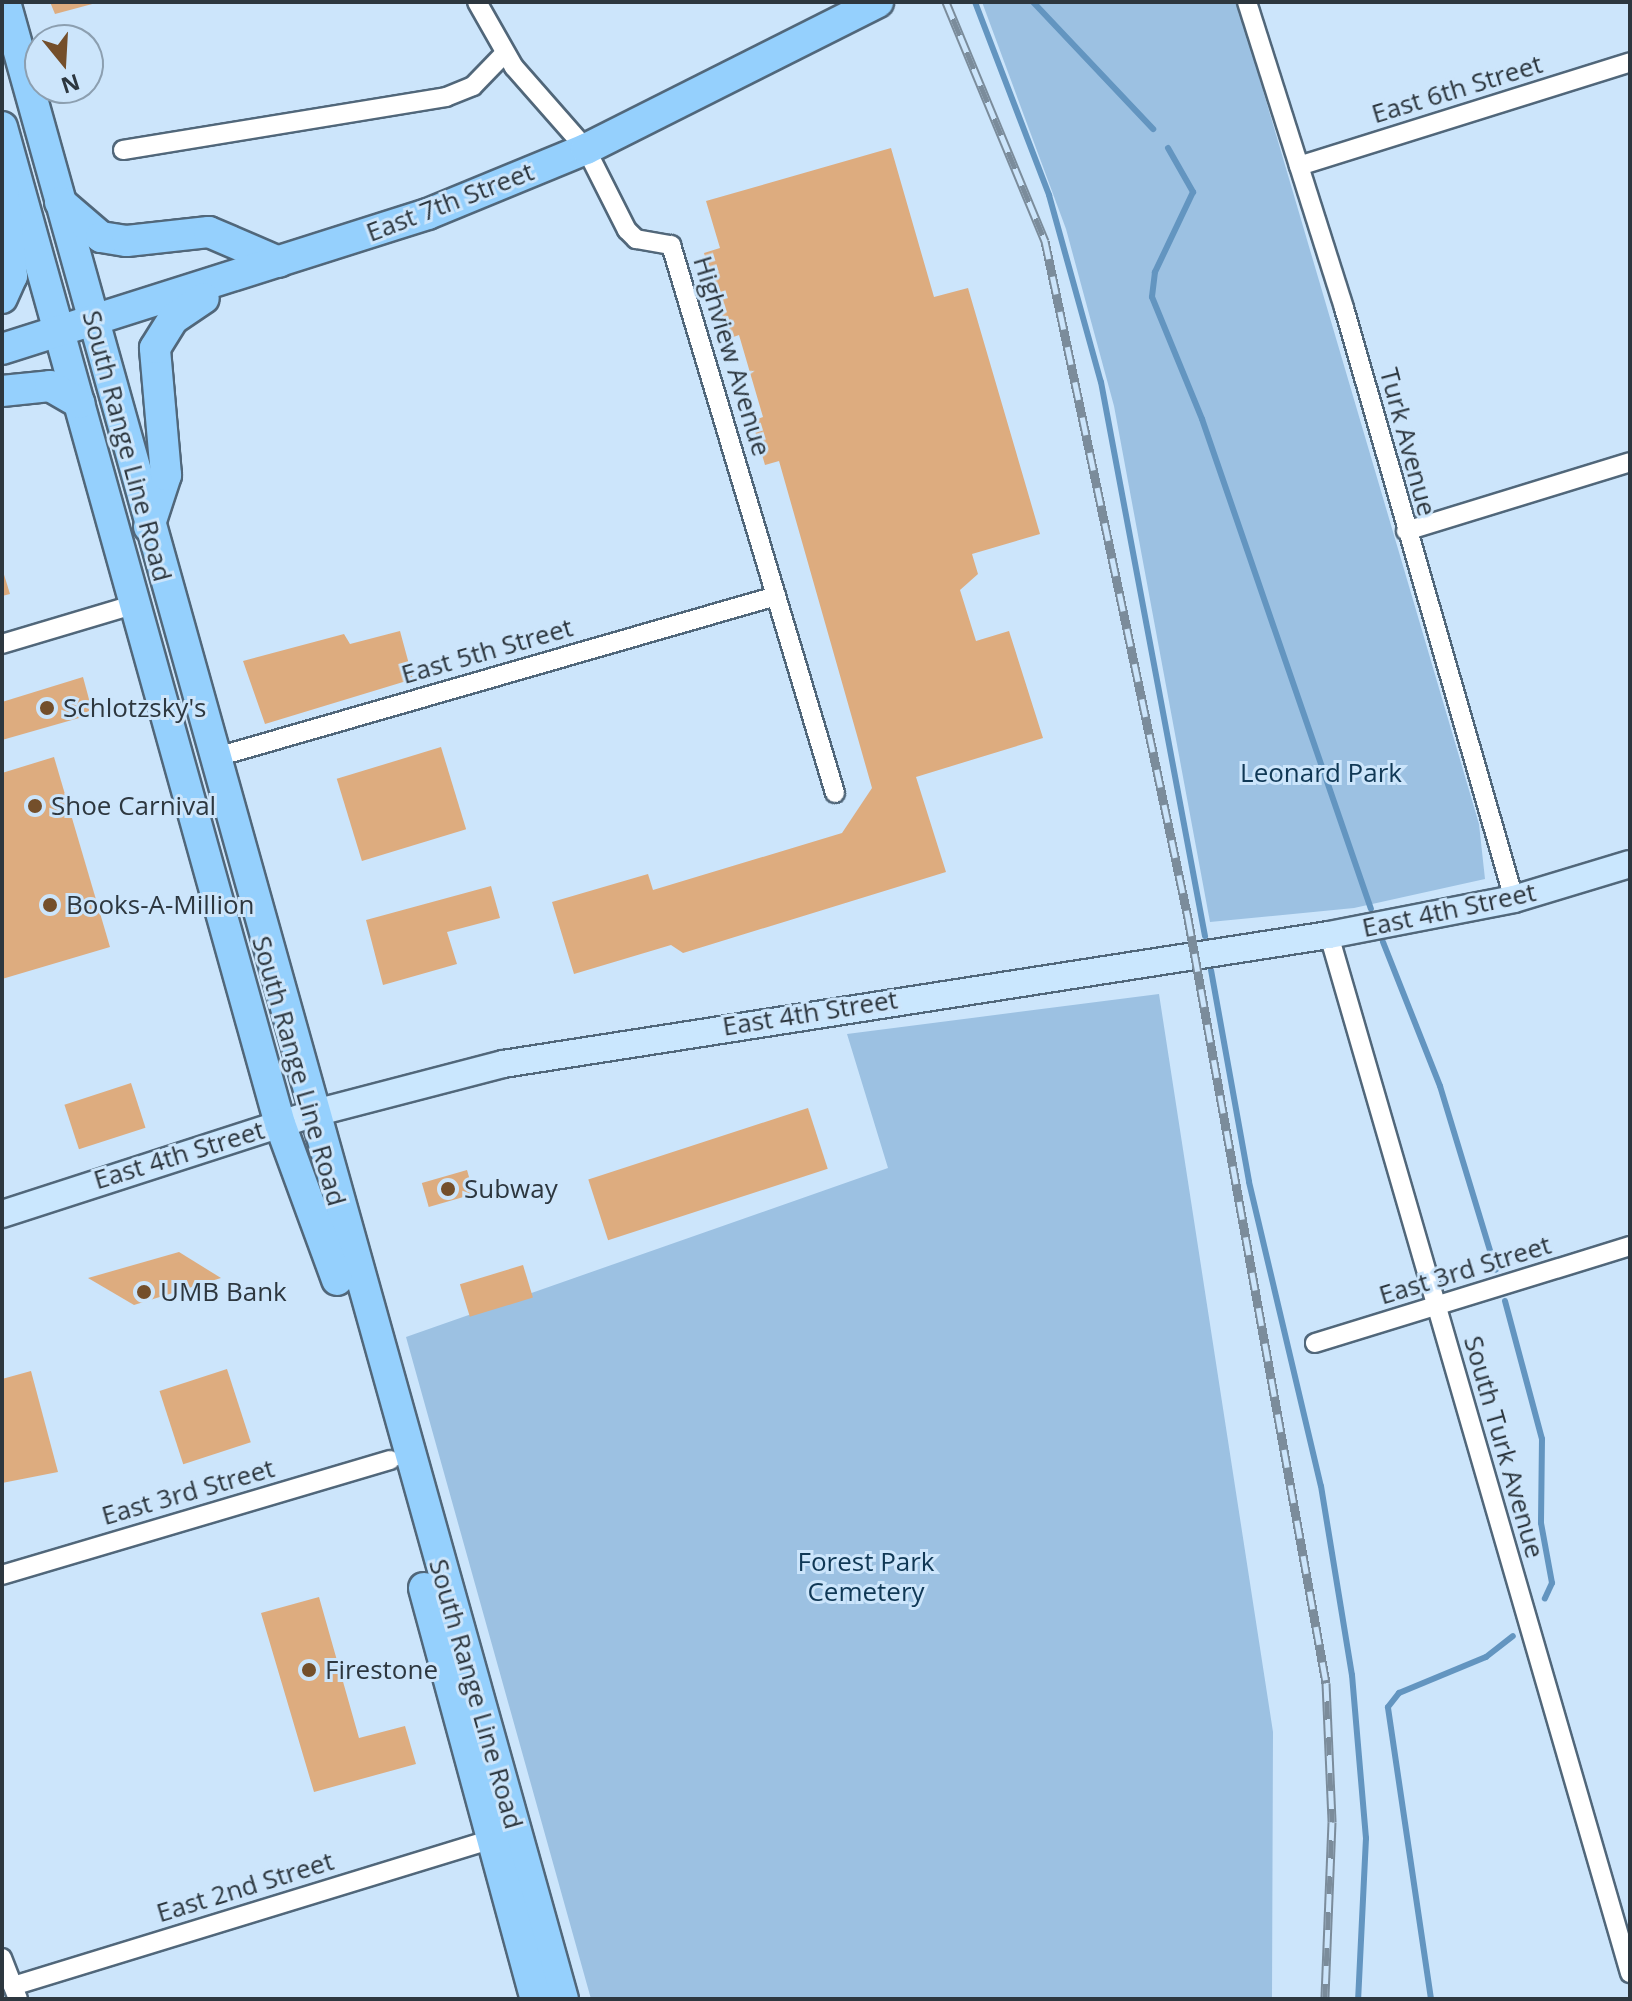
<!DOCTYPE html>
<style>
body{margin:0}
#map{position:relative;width:1632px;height:2001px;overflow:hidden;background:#cce5fb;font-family:"Open Sans",sans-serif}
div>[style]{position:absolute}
.green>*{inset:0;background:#9cc1e2}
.stream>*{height:6px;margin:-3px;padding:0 3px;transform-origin:3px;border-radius:3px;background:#6395c0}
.building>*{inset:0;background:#ddac7f;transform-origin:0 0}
.roads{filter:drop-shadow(2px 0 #51677a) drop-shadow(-2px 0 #51677a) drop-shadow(0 2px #51677a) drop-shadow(0 -2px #51677a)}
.street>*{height:18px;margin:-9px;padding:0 9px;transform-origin:9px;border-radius:9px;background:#fff}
.secondary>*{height:26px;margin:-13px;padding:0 13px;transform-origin:13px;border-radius:13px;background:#cae7fe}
.primary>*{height:30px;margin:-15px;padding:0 15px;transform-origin:15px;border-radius:15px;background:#95d0fd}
.rail>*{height:9px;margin-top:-4.5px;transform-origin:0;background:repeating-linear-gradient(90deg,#cce5fb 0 18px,#7b8c9b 0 36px);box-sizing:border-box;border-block:2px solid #7b8c9b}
.dots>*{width:22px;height:22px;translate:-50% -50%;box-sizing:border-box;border:4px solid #cce5fb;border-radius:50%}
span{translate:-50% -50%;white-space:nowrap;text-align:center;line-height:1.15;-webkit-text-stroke:6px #cce5fb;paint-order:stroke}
.street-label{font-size:26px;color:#2d373f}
.poi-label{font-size:26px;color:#2d373f}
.left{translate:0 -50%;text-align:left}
.park-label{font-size:26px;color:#103855}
.frame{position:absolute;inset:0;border:4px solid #2d373f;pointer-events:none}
.north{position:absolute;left:24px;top:24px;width:80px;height:80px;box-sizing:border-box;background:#cce5fb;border:2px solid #8c9fb0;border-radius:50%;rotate:162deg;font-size:22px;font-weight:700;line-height:32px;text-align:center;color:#2d373f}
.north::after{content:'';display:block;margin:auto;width:28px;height:36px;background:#744f2b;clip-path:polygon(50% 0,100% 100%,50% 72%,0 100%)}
</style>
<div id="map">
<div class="green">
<i style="clip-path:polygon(1237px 2px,1479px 824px,1485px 879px,1354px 908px,1210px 922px,1114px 406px,1066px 229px,982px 2px)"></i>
<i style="clip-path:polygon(1159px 994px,1273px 1732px,1272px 1999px,591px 1999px,406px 1337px,888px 1168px,847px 1034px)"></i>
</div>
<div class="stream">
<i style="left:975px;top:2px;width:207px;rotate:69deg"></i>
<i style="left:1049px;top:195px;width:194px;rotate:74.5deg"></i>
<i style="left:1101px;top:382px;width:564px;rotate:79.37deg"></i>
<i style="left:1033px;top:2px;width:175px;rotate:46.6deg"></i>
<i style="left:1168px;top:148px;width:51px;rotate:60.4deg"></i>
<i style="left:1193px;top:192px;width:89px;rotate:115.4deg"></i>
<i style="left:1155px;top:272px;width:25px;rotate:97deg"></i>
<i style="left:1152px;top:297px;width:132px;rotate:67.7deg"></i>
<i style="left:1202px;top:419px;width:518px;rotate:70.97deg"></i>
<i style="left:1383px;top:942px;width:155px;rotate:68.4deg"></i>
<i style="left:1440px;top:1086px;width:192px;rotate:73.1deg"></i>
<i style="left:1211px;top:970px;width:215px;rotate:79.8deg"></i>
<i style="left:1249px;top:1182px;width:312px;rotate:76.7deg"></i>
<i style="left:1321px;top:1486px;width:192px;rotate:80.7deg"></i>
<i style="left:1352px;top:1675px;width:164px;rotate:85.1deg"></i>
<i style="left:1366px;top:1838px;width:161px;rotate:92.8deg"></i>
<i style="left:1505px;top:1301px;width:143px;rotate:75deg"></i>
<i style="left:1542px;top:1439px;width:84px;rotate:90.7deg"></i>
<i style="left:1541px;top:1523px;width:61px;rotate:79.6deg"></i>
<i style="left:1552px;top:1583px;width:17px;rotate:115deg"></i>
<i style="left:1431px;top:1999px;width:295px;rotate:-98.4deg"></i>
<i style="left:1388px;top:1707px;width:18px;rotate:-52deg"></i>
<i style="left:1399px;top:1693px;width:94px;rotate:-22.5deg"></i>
<i style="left:1486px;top:1657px;width:34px;rotate:-38deg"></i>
</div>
<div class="building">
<i style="clip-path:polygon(50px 2px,95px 2px,96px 3px,55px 14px)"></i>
<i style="clip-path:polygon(891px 148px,934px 297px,968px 288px,1040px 534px,972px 554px,978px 574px,960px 590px,976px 641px,1009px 631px,1043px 738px,916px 777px,946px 872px,683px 953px,671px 945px,574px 974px,552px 902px,648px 874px,653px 890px,842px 833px,872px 788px,779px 461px,765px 465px,752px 421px,763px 417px,739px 335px,728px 339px,704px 253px,720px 248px,706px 201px)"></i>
<i style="clip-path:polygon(2px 568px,10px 594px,2px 596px)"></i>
<i style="clip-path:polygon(400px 631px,413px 679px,265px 724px,243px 661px,344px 634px,350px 644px)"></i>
<i style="clip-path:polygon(83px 677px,93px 714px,2px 740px,2px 702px)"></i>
<i style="left:441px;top:747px;width:86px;height:109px;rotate:73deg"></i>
<i style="clip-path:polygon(54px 757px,110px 947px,2px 979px,2px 773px)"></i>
<i style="clip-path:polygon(491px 886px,500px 918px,447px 932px,457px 964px,383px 985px,366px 920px)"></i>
<i style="left:131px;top:1083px;width:47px;height:70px;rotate:72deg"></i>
<i style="left:808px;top:1108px;width:64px;height:231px;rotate:72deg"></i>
<i style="left:467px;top:1170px;width:25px;height:47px;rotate:74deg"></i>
<i style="clip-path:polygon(179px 1252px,221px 1278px,134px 1305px,88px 1278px)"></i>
<i style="left:523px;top:1265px;width:34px;height:66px;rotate:73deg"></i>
<i style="left:227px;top:1369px;width:77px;height:71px;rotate:72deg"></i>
<i style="clip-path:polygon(31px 1371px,58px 1472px,2px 1483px,2px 1379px)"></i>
<i style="clip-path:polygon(319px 1597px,359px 1738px,405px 1726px,416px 1764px,314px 1792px,261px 1613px)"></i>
</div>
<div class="roads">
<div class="street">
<i style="left:477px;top:2px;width:75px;rotate:60.4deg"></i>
<i style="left:514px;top:67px;width:109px;rotate:48.7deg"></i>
<i style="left:586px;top:149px;width:91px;rotate:63.2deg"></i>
<i style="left:627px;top:230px;width:13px;rotate:45deg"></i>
<i style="left:636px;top:239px;width:36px;rotate:10deg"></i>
<i style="left:671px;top:245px;width:572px;rotate:73.34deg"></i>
<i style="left:1247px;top:2px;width:321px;rotate:72.4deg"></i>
<i style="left:1344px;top:308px;width:615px;rotate:73.95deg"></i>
<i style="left:123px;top:150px;width:327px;rotate:-9.3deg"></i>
<i style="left:446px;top:97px;width:29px;rotate:-22deg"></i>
<i style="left:473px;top:86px;width:45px;rotate:-45.9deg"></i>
<i style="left:1299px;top:166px;width:347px;rotate:-17.4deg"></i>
<i style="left:1406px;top:531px;width:234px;rotate:-17.1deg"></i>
<i style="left:2px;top:644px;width:140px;rotate:-16.6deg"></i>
<i style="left:213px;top:758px;width:586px;rotate:-16.05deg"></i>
<i style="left:1329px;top:935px;width:1081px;rotate:73.83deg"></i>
<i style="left:1315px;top:1343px;width:330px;rotate:-17.1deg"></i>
<i style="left:2px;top:1575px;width:405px;rotate:-16.5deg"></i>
<i style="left:2px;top:1958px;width:44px;rotate:68.7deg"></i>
<i style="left:13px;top:1986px;width:502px;rotate:-17.03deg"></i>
</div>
<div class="secondary">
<i style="left:2px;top:1214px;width:325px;rotate:-17.9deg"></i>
<i style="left:311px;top:1114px;width:198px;rotate:-14.6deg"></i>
<i style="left:503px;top:1064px;width:836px;rotate:-8.88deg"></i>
<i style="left:1329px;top:935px;width:188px;rotate:-11deg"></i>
<i style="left:1514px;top:899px;width:121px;rotate:-16.8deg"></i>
</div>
<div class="primary">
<i style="left:5px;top:2px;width:2073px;rotate:74.39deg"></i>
<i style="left:2px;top:127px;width:1035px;rotate:74.42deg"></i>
<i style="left:280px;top:1124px;width:166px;rotate:69.9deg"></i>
<i style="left:60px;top:202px;width:54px;rotate:40.5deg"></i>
<i style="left:101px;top:237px;width:26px;rotate:9deg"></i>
<i style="left:127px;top:241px;width:82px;rotate:-6.3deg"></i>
<i style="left:209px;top:232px;width:76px;rotate:23.2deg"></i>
<i style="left:2px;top:298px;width:24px;rotate:-66deg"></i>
<i style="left:12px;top:276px;width:87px;rotate:-95.9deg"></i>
<i style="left:2px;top:349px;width:447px;rotate:-17.6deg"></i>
<i style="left:428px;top:214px;width:171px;rotate:-22.4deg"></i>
<i style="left:586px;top:149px;width:327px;rotate:-26.7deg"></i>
<i style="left:2px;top:391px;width:48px;rotate:-5.9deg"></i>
<i style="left:50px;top:386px;width:34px;rotate:30deg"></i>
<i style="left:149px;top:527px;width:55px;rotate:-71.9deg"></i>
<i style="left:166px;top:475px;width:127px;rotate:-95deg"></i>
<i style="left:155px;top:348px;width:34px;rotate:-58deg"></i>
<i style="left:173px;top:319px;width:37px;rotate:-34deg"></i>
<i style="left:424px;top:1588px;width:426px;rotate:74.8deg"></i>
</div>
</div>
<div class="rail">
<i style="left:946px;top:2px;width:259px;rotate:67.5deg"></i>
<i style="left:1045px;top:241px;width:692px;rotate:78.07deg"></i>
<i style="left:1188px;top:918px;width:777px;rotate:79.77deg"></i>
<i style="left:1326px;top:1683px;width:139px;rotate:87.5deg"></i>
<i style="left:1332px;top:1822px;width:177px;rotate:92.3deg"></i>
</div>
<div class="dots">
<i style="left:47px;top:708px;background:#744f2b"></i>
<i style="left:35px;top:806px;background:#744f2b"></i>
<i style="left:50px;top:905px;background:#744f2b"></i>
<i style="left:448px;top:1189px;background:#744f2b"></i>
<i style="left:144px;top:1292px;background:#744f2b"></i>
<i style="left:309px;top:1670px;background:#744f2b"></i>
</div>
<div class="street-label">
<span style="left:1457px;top:89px;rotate:-17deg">East 6th Street</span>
<span style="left:450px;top:202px;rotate:-21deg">East 7th Street</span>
<span style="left:732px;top:356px;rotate:73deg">Highview Avenue</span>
<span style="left:1408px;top:442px;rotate:75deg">Turk Avenue</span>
<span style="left:127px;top:446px;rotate:75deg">South Range Line Road</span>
<span style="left:487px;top:651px;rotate:-16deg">East 5th Street</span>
<span style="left:1449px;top:910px;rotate:-12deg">East 4th Street</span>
<span style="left:810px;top:1013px;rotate:-9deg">East 4th Street</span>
<span style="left:299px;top:1071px;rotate:74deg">South Range Line Road</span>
<span style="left:179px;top:1155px;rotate:-17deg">East 4th Street</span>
<span style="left:1465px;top:1270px;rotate:-17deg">East 3rd Street</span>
<span style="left:1504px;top:1447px;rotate:74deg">South Turk Avenue</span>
<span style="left:188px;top:1492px;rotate:-16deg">East 3rd Street</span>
<span style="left:476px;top:1694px;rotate:74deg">South Range Line Road</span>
<span style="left:245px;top:1887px;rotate:-17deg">East 2nd Street</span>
</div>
<div class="poi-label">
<span class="left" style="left:63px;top:708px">Schlotzsky's</span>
<span class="left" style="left:51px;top:806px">Shoe Carnival</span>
<span class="left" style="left:66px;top:905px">Books-A-Million</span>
<span class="left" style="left:464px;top:1189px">Subway</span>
<span class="left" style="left:160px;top:1292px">UMB Bank</span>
<span class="left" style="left:325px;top:1670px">Firestone</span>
</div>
<div class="park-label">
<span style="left:1321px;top:773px">Leonard Park</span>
<span style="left:866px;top:1577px">Forest Park<br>Cemetery</span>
</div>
<div class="frame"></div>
<div class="north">N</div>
</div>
